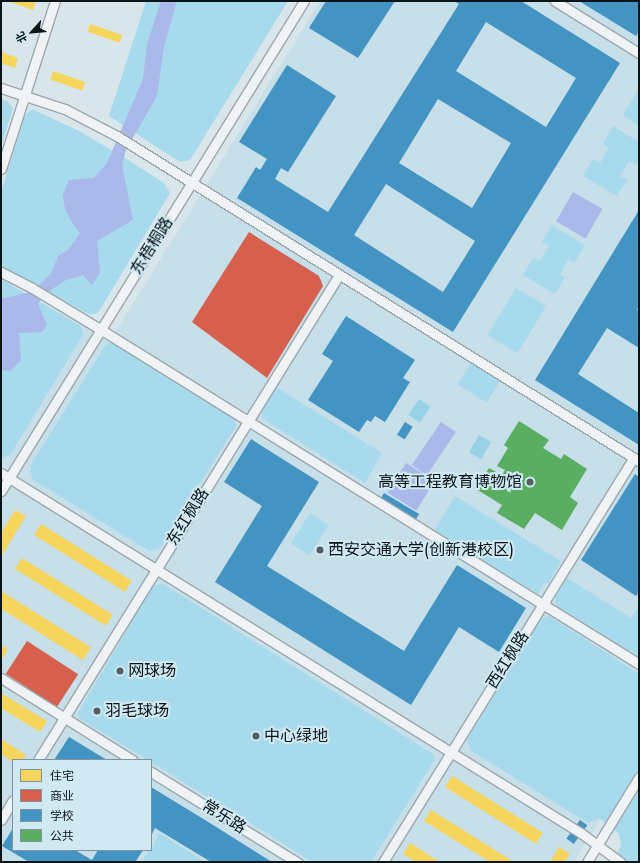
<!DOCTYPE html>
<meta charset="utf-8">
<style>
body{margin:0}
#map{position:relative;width:640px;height:863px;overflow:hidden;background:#d8e6eb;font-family:Jost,"Noto Sans SC",sans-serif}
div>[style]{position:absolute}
.built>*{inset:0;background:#c6dfe9}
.green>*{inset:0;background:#a8daed;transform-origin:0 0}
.forest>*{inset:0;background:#98d2e7;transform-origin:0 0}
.water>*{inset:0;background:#aab8ea;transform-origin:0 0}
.homes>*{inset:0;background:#f6d55c;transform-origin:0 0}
.shops>*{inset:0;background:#d6604d;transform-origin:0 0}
.schools>*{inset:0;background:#4393c3;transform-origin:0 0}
.public>*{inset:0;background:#5aae61}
.roads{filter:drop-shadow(1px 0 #9ca7ab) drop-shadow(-1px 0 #9ca7ab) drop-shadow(0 1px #9ca7ab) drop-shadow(0 -1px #9ca7ab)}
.secondary>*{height:9px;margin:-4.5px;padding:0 4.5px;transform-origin:4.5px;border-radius:4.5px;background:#eff3f5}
.dots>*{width:11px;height:11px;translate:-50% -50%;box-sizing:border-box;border:2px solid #d0e9f3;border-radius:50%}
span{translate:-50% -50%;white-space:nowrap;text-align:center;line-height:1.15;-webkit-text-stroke:4px #d0e9f3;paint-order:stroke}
.street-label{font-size:16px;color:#0b1417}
.poi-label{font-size:16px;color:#0b1417}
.right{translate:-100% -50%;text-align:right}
.left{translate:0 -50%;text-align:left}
.frame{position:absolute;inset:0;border:2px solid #0b1417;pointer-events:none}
.legend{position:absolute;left:12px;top:759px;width:140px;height:92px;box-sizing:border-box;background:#d0e9f3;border:1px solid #81949b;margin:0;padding:5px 7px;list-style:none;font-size:12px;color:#0b1417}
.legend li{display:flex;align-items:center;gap:8px;height:20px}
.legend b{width:20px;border:1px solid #81949b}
.north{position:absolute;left:12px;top:12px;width:40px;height:40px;-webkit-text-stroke:3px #d0e9f3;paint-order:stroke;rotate:243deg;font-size:11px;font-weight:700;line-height:16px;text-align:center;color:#0b1417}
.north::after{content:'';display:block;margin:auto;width:14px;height:18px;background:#0b1417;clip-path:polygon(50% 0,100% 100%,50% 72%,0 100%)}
</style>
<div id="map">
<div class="built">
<i style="clip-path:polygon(evenodd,320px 1px,639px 1px,639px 756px,574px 862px,1px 862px,1px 279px,109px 342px,320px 1px,13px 760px,151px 760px,151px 850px,13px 850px,13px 760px)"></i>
</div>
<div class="green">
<i style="clip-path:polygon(146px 1px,288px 1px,190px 160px,180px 162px,109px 116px)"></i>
<i style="clip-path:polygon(639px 89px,639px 126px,623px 115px)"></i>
<i style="clip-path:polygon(1px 99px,7px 101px,13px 108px,1px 147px)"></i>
<i style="clip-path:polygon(32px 109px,81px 132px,130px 161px,164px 183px,170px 193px,98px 313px,90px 315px,1px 267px,1px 192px,25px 115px)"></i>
<i style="clip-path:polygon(613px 126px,639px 142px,639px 160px,636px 165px,629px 161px,620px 176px,627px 180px,617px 196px,583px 176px,593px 159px,600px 163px,609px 148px,603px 144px)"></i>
<i style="clip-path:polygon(552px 225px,585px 245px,574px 263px,568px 260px,560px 274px,565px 277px,555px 294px,523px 275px,533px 258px,540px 261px,549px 246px,542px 242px)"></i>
<i style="clip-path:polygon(1px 279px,81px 326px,83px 335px,10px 455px,1px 458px)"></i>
<i style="left:516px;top:288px;width:35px;height:55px;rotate:31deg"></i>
<i style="clip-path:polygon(112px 342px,234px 418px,236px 426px,159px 549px,149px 551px,32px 479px,30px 466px,105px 346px)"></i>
<i style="left:473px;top:360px;width:34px;height:29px;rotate:32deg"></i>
<i style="clip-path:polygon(276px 387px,382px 453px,365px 483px,263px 419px,261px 410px)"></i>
<i style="clip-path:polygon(455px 496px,561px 561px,548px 584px,544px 583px,538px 594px,434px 531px)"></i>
<i style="left:310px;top:513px;width:22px;height:36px;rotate:32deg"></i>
<i style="clip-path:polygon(567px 578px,631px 618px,637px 609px,639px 610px,639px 657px,557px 606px,555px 597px)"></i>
<i style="clip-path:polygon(163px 584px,433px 754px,435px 759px,371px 862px,313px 862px,151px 762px,151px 760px,148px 760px,79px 718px,78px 713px,153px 586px)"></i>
<i style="clip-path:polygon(549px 616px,639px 674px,639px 862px,613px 862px,621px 846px,619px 834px,599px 818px,588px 823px,470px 750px,467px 739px,541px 619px)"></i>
<i style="clip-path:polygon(159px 833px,205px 862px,142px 862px,149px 850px,151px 850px)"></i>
</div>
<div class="forest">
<i style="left:419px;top:399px;width:14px;height:19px;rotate:34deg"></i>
<i style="left:479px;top:435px;width:14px;height:20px;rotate:30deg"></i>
</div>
<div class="water">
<i style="clip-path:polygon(161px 1px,177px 1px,164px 46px,157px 96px,126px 150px,122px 165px,133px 220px,97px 241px,100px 273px,92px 285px,83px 275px,66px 280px,43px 295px,38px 304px,47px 325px,42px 332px,19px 333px,21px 360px,11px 371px,1px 370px,1px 299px,31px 292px,51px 274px,58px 256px,68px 250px,80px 233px,71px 221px,65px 209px,63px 195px,69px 180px,94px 178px,107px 163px,143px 79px,147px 44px)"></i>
<i style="left:573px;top:192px;width:34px;height:34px;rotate:30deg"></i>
<i style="left:441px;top:422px;width:18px;height:52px;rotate:34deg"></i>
<i style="left:406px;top:463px;width:34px;height:35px;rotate:32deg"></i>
</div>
<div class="homes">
<i style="clip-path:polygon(7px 1px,33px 1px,36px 2px,33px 10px)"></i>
<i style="left:90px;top:24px;width:34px;height:8px;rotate:19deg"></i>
<i style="clip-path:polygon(1px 52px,18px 58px,15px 68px,1px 63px)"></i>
<i style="left:53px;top:71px;width:34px;height:9px;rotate:19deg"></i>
<i style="clip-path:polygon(15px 510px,26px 516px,1px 557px,1px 533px)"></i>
<i style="left:41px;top:524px;width:107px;height:13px;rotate:32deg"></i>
<i style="left:22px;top:558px;width:107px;height:13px;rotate:32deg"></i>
<i style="left:1px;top:591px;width:106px;height:15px;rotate:32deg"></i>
<i style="clip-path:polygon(1px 645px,8px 649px,1px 661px)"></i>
<i style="clip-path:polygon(1px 693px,47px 721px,40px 732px,1px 708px)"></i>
<i style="clip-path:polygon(1px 739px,26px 755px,23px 760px,13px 760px,13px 762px,1px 754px)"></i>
<i style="left:452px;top:776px;width:107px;height:13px;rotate:32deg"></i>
<i style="clip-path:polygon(431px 810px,514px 862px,490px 862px,424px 821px)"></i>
<i style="clip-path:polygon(410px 843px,440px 862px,416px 862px,403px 854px)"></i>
<i style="clip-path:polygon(559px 847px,570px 854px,565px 862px,550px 862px)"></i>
</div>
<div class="shops">
<i style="clip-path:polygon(249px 232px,319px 276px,323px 286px,267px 378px,192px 322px)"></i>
<i style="left:27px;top:641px;width:61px;height:39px;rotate:33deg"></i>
</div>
<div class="schools">
<i style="clip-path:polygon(326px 1px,395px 1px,358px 58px,309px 28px)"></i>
<i style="clip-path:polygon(evenodd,454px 1px,521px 1px,620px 63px,453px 332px,237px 198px,256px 167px,260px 170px,267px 159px,239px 142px,287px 65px,336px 96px,288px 172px,281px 168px,275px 179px,328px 212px,459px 4px,454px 1px,486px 22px,576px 78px,546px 127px,456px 71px,486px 22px,454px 1px,438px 99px,511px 143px,472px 208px,399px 163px,438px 99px,454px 1px,386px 184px,475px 241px,443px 292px,354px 235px,386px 184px)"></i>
<i style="clip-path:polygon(579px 1px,639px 1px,639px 32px,636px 36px)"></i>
<i style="clip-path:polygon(639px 210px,639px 306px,637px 310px,639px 311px,639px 348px,607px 328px,578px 374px,639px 413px,639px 445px,535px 380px)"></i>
<i style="clip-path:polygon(346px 316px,415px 360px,403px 378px,410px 382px,385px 422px,375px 416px,371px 422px,367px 420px,359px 432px,308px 400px,333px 361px,322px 354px)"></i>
<i style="left:405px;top:422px;width:9px;height:15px;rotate:32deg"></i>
<i style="clip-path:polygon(251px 439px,319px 482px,267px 566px,404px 651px,457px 565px,526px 608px,499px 652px,459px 627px,411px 705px,215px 582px,262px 506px,224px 482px)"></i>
<i style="clip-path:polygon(635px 474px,639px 477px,639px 592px,636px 596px,581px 560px)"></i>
<i style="left:384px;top:493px;width:41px;height:7px;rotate:31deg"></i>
<i style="clip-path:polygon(69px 737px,107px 760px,54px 760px)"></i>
<i style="clip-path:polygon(151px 787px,205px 820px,272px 862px,211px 862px,155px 828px,151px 836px)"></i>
<i style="left:580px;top:820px;width:9px;height:23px;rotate:36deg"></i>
<i style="clip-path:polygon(13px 828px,13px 850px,75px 850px,92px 860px,98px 850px,143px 850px,136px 861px,138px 862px,29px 862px,2px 846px)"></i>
</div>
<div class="public">
<i style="clip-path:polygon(519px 421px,549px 440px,543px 448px,561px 459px,564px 454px,587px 469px,570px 497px,578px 503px,562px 530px,535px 513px,524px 529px,497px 513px,502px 505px,476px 489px,489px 468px,502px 475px,505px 470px,497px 466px,508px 448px,504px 445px)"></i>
</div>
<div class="roads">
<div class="secondary">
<i style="left:555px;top:1px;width:99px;rotate:31.8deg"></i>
<i style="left:1px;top:88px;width:67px;rotate:18.2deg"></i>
<i style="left:65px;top:109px;width:59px;rotate:27.4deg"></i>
<i style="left:117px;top:136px;width:615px;rotate:31.91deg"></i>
<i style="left:1px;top:169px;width:176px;rotate:-72.2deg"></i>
<i style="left:1px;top:272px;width:35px;rotate:27deg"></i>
<i style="left:32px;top:288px;width:79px;rotate:31.1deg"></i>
<i style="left:100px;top:329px;width:635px;rotate:31.86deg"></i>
<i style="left:1px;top:473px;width:683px;rotate:31.83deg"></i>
<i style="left:581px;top:833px;width:49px;rotate:36.6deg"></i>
<i style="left:1px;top:491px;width:576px;rotate:-58.27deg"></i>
<i style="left:1px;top:678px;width:155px;rotate:32deg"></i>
<i style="left:38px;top:760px;width:571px;rotate:-58.18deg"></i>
<i style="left:151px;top:772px;width:172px;rotate:31.7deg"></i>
<i style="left:1px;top:820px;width:23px;rotate:-59deg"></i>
<i style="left:383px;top:862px;width:476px;rotate:-58.2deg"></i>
<i style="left:587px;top:862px;width:100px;rotate:-58.5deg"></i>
</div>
</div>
<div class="dots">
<i style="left:530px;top:482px;background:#535e61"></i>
<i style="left:320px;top:550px;background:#535e61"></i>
<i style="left:120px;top:671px;background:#535e61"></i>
<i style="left:97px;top:711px;background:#535e61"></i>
<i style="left:256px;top:736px;background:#535e61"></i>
</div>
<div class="street-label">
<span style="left:152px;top:246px;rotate:-58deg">东梧桐路</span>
<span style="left:188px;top:517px;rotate:-58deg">东红枫路</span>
<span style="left:508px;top:660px;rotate:-58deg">西红枫路</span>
<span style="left:224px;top:817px;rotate:32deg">常乐路</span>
</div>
<div class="poi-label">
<span class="right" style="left:522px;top:482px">高等工程教育博物馆</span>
<span class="left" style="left:328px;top:550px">西安交通大学(创新港校区)</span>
<span class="left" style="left:128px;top:671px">网球场</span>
<span class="left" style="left:105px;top:711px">羽毛球场</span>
<span class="left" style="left:264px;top:736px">中心绿地</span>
</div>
<div class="frame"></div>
<ul class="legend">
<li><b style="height:11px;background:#f6d55c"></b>住宅</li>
<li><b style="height:11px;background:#d6604d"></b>商业</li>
<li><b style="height:11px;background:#4393c3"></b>学校</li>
<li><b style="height:11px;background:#5aae61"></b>公共</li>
</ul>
<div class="north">北</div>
</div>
